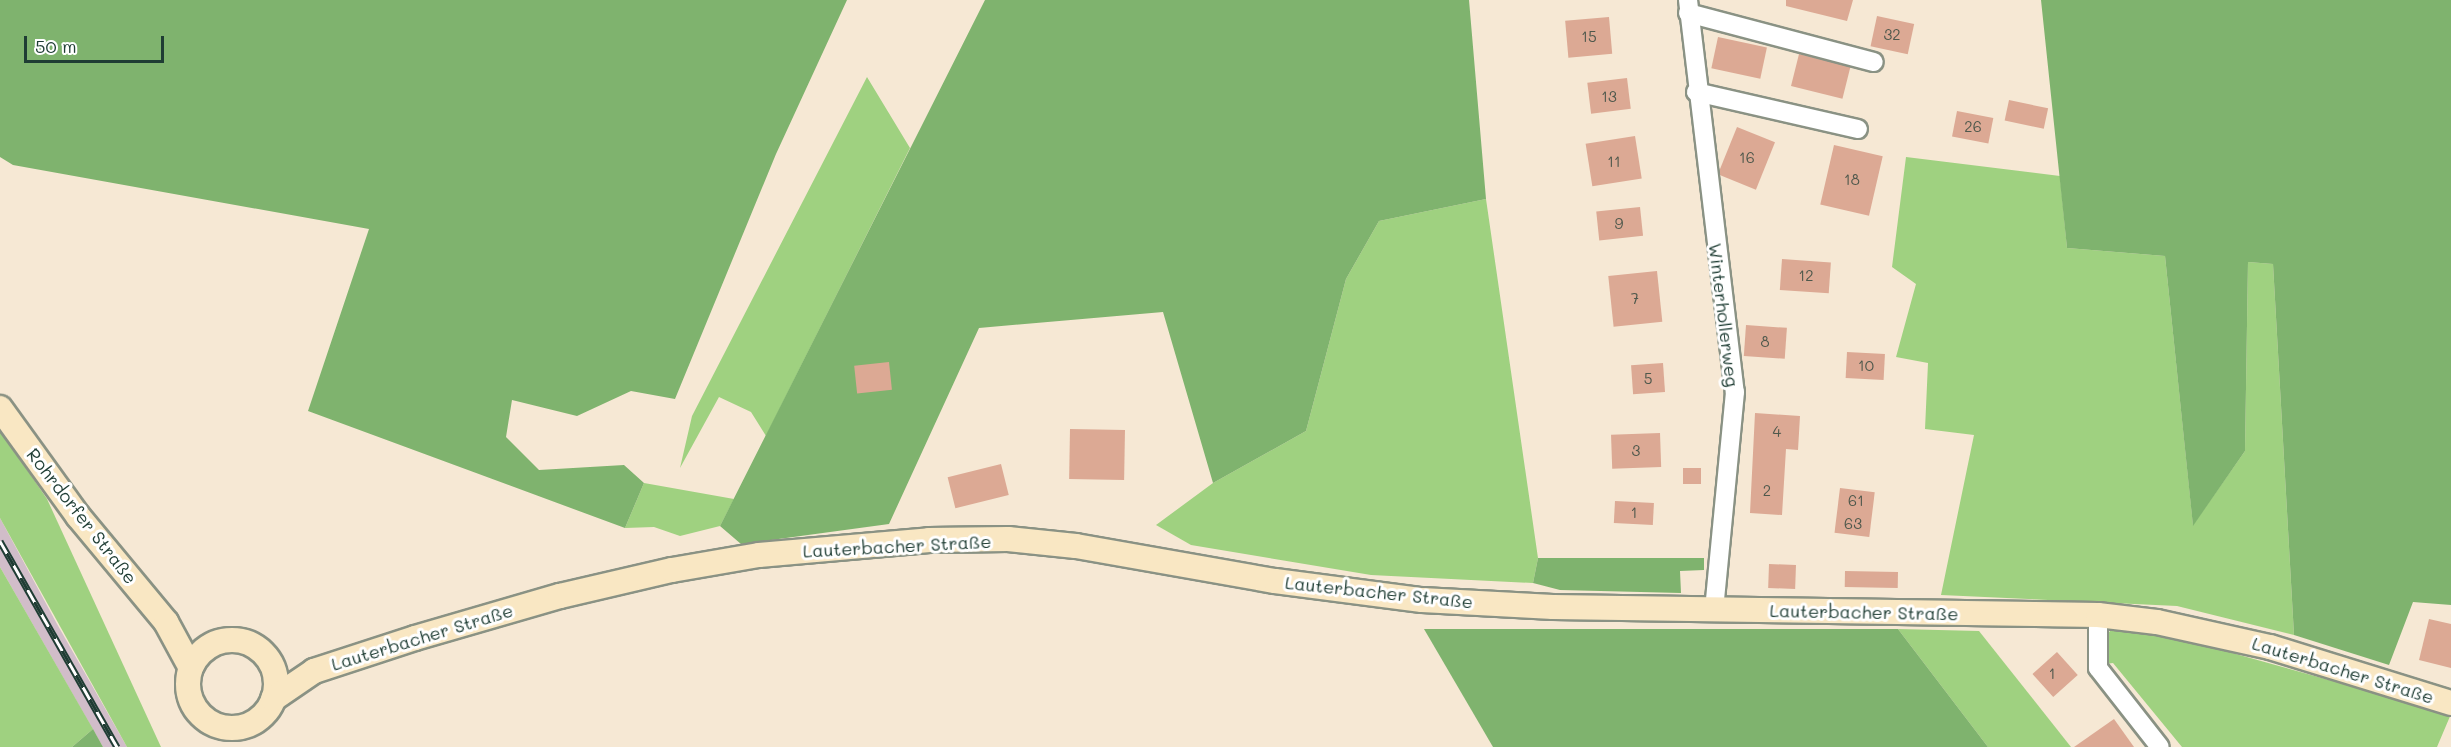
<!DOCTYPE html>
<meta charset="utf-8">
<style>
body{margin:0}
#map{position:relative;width:2451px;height:747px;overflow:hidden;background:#f6e8d4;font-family:Mali,sans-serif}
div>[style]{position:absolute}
.industrial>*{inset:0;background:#d1bdc9}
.green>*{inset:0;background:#9fd180}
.forest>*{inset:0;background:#7fb36e}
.building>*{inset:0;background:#dca994;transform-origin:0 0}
.roads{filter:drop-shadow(2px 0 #8a9284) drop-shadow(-2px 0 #8a9284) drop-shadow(0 2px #8a9284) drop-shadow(0 -2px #8a9284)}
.street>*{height:18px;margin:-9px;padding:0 9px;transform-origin:9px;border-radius:9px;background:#fff}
.secondary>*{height:24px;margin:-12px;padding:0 12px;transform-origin:12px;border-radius:12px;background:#f9e7c3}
.secondary>.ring{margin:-12px;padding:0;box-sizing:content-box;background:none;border:24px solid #f9e7c3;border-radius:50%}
.rail>*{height:7px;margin-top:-3.5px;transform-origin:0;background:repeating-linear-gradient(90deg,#fff 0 14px,#1f3d34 0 28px);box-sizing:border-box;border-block:2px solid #1f3d34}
span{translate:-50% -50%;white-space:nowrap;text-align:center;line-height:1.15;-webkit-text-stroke:6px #fff;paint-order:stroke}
.number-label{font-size:15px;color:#4e584c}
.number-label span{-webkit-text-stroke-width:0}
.street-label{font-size:18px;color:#1f3d34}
.scale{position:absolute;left:24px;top:36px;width:140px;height:27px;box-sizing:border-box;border:3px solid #1f3d34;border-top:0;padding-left:8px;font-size:18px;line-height:21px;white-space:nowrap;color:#1f3d34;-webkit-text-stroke:4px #fff;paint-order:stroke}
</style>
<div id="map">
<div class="industrial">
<i style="clip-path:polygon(0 518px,57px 624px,127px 747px,103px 747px,0 567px)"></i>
</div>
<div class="green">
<i style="clip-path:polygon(867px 77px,910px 148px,766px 436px,751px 412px,719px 397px,680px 468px,692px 416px)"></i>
<i style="clip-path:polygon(1906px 157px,2060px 176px,2067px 248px,2165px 256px,2193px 525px,2245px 451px,2248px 262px,2273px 264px,2294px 635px,2177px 606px,1941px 595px,1974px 435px,1925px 429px,1928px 363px,1896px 357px,1916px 284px,1892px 267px)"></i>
<i style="clip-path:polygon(1486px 199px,1538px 558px,1533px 583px,1371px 575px,1191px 545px,1156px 525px,1213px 483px,1306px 431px,1346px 279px,1379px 221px)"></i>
<i style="clip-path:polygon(0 430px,47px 499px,161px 747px,127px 747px,0 518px)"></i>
<i style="clip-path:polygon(644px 483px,734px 499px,720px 526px,680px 536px,654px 527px,625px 528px)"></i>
<i style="clip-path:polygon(0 567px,93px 729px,72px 747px,0 747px)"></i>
<i style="clip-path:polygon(2124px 628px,2200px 644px,2451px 714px,2437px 747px,2182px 747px,2113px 663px,2105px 664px,2100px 644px,2110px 631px)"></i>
<i style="clip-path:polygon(1898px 629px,1979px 631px,2071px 747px,1988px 747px)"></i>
</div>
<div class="forest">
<i style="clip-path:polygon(0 0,847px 0,776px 154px,675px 399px,631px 391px,577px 416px,512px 400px,506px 437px,539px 470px,624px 465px,644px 483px,625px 528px,308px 411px,369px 229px,13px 165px,0 157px)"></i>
<i style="clip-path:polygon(985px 0,1469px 0,1486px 199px,1379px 221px,1346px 279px,1306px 431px,1213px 483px,1163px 312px,979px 328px,889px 524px,741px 544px,720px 526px)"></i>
<i style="clip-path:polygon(2041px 0,2451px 0,2451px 605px,2413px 602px,2389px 665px,2294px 635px,2273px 264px,2248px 262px,2245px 451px,2193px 526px,2165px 256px,2067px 248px)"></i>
<i style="clip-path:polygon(1538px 558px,1704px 558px,1704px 570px,1680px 571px,1681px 593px,1560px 590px,1533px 583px)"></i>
<i style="clip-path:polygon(1424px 629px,1898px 629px,1988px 747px,1493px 747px)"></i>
<i style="clip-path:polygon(93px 729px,103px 747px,72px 747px)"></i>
</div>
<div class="building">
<i style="clip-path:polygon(1786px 0,1853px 0,1847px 21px,1786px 6px)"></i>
<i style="left:1877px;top:16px;width:38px;height:31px;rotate:12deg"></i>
<i style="left:1609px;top:17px;width:37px;height:44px;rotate:85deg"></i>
<i style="left:1718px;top:37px;width:50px;height:32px;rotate:12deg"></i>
<i style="left:1799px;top:54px;width:53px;height:33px;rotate:14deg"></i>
<i style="left:1627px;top:78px;width:31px;height:40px;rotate:83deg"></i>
<i style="left:2009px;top:100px;width:40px;height:21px;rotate:12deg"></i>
<i style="left:1957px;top:111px;width:37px;height:26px;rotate:11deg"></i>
<i style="left:1737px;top:127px;width:41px;height:51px;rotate:22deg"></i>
<i style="left:1635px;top:136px;width:43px;height:50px;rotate:81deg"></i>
<i style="left:1834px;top:145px;width:50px;height:61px;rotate:13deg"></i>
<i style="left:1640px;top:207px;width:29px;height:44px;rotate:84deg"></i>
<i style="left:1782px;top:259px;width:49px;height:31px;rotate:4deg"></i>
<i style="left:1657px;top:271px;width:51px;height:49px;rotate:84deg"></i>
<i style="left:1746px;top:325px;width:41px;height:31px;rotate:4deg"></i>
<i style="left:1847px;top:352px;width:38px;height:26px;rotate:3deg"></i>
<i style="left:889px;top:362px;width:28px;height:35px;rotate:84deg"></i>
<i style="left:1663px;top:363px;width:29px;height:32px;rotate:86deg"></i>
<i style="clip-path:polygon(1755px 413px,1800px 416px,1798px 450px,1786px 449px,1782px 515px,1750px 513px)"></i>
<i style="left:1070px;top:429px;width:55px;height:50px;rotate:1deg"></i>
<i style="left:1660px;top:433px;width:34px;height:49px;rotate:88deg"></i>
<i style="left:1001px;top:464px;width:32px;height:55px;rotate:76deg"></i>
<i style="left:1701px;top:468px;width:16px;height:18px;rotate:90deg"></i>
<i style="left:1840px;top:488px;width:35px;height:45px;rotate:7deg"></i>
<i style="left:1615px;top:501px;width:39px;height:22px;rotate:3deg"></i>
<i style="left:1769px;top:564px;width:27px;height:24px;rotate:2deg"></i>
<i style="left:1845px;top:571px;width:53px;height:16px;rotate:1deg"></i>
<i style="clip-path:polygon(2429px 619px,2451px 624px,2451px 668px,2419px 660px)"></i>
<i style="left:2057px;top:652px;width:31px;height:33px;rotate:48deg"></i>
<i style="clip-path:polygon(2114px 719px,2134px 747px,2074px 747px)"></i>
</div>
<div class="roads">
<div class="street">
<i style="left:1688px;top:0;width:395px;rotate:83.2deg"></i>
<i style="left:1735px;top:392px;width:219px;rotate:95.5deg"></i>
<i style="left:1688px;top:13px;width:192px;rotate:14.8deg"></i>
<i style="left:1696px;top:92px;width:166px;rotate:12.9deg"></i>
<i style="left:2098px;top:615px;width:53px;rotate:90deg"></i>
<i style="left:2098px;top:668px;width:100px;rotate:51.9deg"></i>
</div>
<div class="secondary">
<i style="left:0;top:408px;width:133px;rotate:54.2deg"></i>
<i style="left:78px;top:516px;width:138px;rotate:50.3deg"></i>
<i style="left:166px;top:622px;width:52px;rotate:61.5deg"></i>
<i class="ring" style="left:188px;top:640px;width:64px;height:64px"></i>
<i style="left:273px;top:699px;width:50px;rotate:-34.3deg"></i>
<i style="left:314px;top:671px;width:106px;rotate:-18.1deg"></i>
<i style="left:415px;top:638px;width:151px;rotate:-16.2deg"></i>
<i style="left:560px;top:596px;width:115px;rotate:-13.1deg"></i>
<i style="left:672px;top:570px;width:88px;rotate:-9.8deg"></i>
<i style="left:759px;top:555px;width:171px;rotate:-5deg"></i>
<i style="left:929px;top:540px;width:79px;rotate:-0.7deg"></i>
<i style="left:1008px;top:539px;width:68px;rotate:5.9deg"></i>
<i style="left:1076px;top:546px;width:202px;rotate:10deg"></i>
<i style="left:1275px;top:581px;width:148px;rotate:7.4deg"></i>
<i style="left:1422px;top:600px;width:131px;rotate:3.1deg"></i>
<i style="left:1553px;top:607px;width:545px;rotate:0.84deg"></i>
<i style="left:2098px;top:615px;width:59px;rotate:6.8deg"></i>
<i style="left:2157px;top:622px;width:116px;rotate:12.5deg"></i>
<i style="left:2270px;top:647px;width:189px;rotate:17.2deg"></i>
</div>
</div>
<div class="rail">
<i style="left:0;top:541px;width:237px;rotate:60.4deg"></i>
</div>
<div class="number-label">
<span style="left:1892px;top:35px">32</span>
<span style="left:1589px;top:37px">15</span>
<span style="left:1609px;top:97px">13</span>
<span style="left:1973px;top:127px">26</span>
<span style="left:1747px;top:158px">16</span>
<span style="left:1614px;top:162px">11</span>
<span style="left:1852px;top:180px">18</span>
<span style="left:1619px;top:224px">9</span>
<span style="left:1806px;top:276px">12</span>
<span style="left:1635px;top:299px">7</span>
<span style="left:1765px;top:342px">8</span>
<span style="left:1866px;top:366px">10</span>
<span style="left:1648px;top:379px">5</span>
<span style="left:1777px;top:432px">4</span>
<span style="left:1636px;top:451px">3</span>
<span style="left:1767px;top:491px">2</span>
<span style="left:1856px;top:501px">61</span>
<span style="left:1634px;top:513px">1</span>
<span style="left:1853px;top:524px">63</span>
<span style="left:2052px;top:674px">1</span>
</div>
<div class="street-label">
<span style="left:1724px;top:315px;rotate:83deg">Winterhollerweg</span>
<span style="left:82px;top:516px;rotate:52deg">Rohrdorfer Straße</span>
<span style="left:897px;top:546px;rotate:-3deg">Lauterbacher Straße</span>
<span style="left:1379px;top:592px;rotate:6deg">Lauterbacher Straße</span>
<span style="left:1864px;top:612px;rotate:1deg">Lauterbacher Straße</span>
<span style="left:422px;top:637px;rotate:-17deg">Lauterbacher Straße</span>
<span style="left:2343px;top:670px;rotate:17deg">Lauterbacher Straße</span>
</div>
<div class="scale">50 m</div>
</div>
